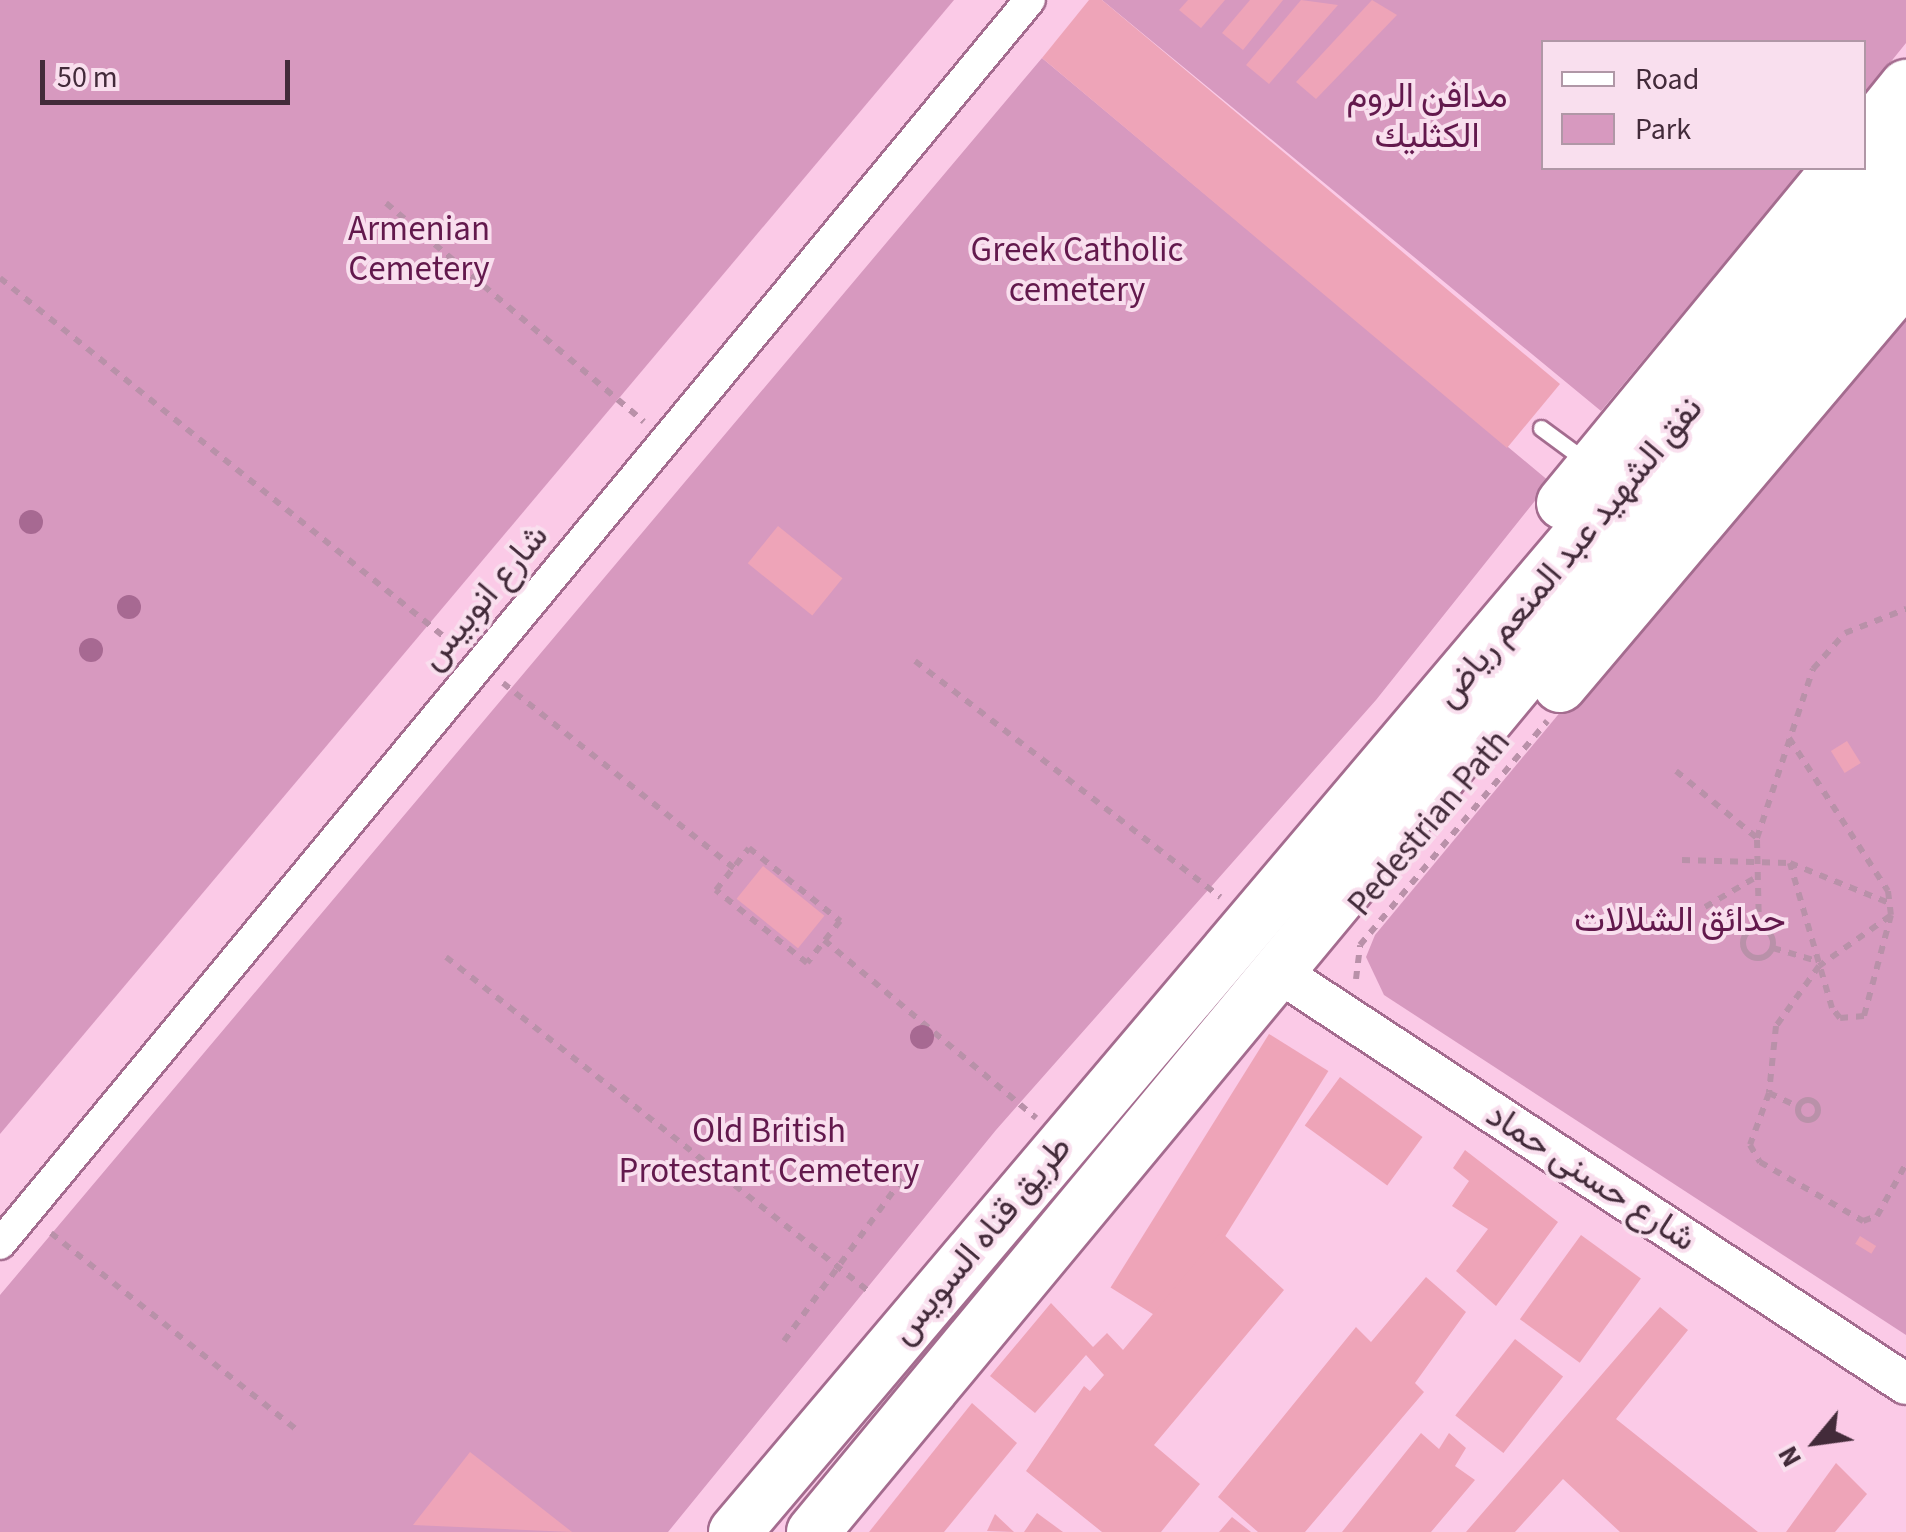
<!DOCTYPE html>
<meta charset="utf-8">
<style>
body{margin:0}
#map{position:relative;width:1906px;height:1532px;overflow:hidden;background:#fbcae7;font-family:"Source Sans 3",Vazirmatn,sans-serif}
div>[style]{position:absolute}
.green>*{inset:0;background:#d799bf}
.building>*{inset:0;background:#eea4b8;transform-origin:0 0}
.path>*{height:6px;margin-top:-3px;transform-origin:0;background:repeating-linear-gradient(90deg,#b991a9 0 8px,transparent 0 16px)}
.path>.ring{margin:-3px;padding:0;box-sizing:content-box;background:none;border:6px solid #b991a9;border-radius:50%}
.roads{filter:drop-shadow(2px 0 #a46c8f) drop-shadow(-2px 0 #a46c8f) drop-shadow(0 2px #a46c8f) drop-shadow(0 -2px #a46c8f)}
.lane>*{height:15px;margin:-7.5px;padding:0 7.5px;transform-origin:7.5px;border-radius:7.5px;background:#fff}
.street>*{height:30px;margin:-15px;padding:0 15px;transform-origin:15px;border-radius:15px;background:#fff}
.secondary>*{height:40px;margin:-20px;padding:0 20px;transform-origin:20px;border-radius:20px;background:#fff}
.highway>*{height:52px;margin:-26px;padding:0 26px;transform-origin:26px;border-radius:26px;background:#fff}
.trees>*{width:24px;height:24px;margin:-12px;border-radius:50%;background:#a76992}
span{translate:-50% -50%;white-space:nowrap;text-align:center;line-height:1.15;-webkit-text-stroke:8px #f9dfee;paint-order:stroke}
.park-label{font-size:35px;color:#63194d}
.street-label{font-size:35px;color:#432b3a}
.legend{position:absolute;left:1541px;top:40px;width:325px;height:130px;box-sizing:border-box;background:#f9dfee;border:2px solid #b097a6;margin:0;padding:12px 18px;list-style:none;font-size:30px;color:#432b3a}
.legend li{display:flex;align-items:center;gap:20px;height:50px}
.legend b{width:50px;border:2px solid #b097a6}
.north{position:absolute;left:1766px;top:1392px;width:100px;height:100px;-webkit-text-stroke:8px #f9dfee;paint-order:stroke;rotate:241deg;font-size:28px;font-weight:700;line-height:40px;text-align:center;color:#432b3a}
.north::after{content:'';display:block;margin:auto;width:35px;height:45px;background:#432b3a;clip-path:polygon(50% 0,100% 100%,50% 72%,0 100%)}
.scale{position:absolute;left:40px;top:60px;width:250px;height:45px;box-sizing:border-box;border:5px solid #432b3a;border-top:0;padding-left:12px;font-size:30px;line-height:35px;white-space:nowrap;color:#432b3a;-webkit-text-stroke:8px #f9dfee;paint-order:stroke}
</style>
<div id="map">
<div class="green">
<i style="clip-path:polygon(0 0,954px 0,0 1134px)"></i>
<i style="clip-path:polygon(1102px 0,1906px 0,1906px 43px,1864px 95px,1864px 42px,1544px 42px,1544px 168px,1803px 168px,1601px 411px)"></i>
<i style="clip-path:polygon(1042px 58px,1550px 482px,1376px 700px,996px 1130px,668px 1532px,0 1532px,0 1295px)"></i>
<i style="clip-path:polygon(1906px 296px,1906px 1335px,1384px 995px,1366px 957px,1375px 935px)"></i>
</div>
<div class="building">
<i style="clip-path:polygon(1089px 0,1102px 0,1560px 384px,1507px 448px,1042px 58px)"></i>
<i style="clip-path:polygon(1188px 0,1225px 0,1201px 28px,1179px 10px)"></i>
<i style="clip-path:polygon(1250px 0,1283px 0,1243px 50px,1222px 33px)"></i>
<i style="clip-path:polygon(1301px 0,1338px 5px,1269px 84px,1246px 65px)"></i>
<i style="clip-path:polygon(1372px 0,1397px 15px,1316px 99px,1296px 82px)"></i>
<i style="left:778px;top:526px;width:83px;height:48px;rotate:39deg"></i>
<i style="left:1847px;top:741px;width:26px;height:19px;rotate:58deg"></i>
<i style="left:763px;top:866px;width:79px;height:42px;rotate:39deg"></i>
<i style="left:1269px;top:1034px;width:70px;height:299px;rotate:32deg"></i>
<i style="left:1340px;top:1077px;width:102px;height:60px;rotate:36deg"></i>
<i style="clip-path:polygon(1465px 1150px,1558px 1222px,1496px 1306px,1456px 1271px,1488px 1229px,1452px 1206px,1469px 1181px,1453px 1168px)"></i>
<i style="clip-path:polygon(1221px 1232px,1284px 1290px,1154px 1445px,1200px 1484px,1161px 1532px,1102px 1532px,1026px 1471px,1084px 1386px,1090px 1391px,1104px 1375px,1086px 1355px,1035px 1413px,990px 1376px,1051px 1303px,1093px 1347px,1107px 1333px,1123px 1350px)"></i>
<i style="left:1581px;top:1235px;width:74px;height:104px;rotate:36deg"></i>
<i style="left:1860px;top:1236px;width:19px;height:9px;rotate:32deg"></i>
<i style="clip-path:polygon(1426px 1277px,1466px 1312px,1415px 1383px,1424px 1392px,1305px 1532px,1258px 1532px,1218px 1497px,1356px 1327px,1371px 1342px)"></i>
<i style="clip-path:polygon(1660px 1307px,1688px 1330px,1616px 1419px,1758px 1532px,1620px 1532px,1563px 1479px,1515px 1532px,1466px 1532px)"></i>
<i style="left:1515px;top:1339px;width:61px;height:97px;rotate:38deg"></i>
<i style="clip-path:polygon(972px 1403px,1017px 1443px,944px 1532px,869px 1532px)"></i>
<i style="clip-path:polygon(1421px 1433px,1439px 1449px,1449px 1433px,1466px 1448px,1455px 1466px,1475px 1480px,1431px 1532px,1342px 1532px)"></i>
<i style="clip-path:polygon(470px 1452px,572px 1532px,413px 1525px)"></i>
<i style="clip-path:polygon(1836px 1463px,1867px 1494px,1835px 1532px,1786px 1532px)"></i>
<i style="clip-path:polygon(1037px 1513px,1063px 1532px,1024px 1532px)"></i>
<i style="clip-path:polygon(995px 1514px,1014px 1532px,987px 1531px)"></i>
<i style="clip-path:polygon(1232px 1517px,1251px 1532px,1219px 1532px)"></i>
</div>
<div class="path">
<i style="left:386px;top:203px;width:338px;rotate:40.3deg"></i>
<i style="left:0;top:278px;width:589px;rotate:38.93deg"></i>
<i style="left:915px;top:661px;width:386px;rotate:37.7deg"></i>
<i style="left:503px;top:683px;width:296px;rotate:38.7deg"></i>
<i style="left:1789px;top:738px;width:182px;rotate:57.1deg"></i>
<i style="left:1888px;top:891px;width:24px;rotate:83deg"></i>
<i style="left:1891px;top:915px;width:105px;rotate:105deg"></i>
<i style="left:1864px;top:1016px;width:24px;rotate:175deg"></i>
<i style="left:1840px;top:1018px;width:13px;rotate:-129deg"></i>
<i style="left:1832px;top:1008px;width:151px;rotate:-106.2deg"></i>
<i style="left:1676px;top:771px;width:105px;rotate:39.6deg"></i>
<i style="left:749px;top:848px;width:117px;rotate:38.7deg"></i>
<i style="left:840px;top:921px;width:53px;rotate:128.2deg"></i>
<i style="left:807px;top:963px;width:117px;rotate:-141.3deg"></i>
<i style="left:716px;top:890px;width:53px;rotate:-51.8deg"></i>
<i style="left:1682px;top:860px;width:108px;rotate:1.6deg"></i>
<i style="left:1790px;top:863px;width:107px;rotate:22deg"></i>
<i style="left:1705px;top:907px;width:56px;rotate:-30.3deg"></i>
<i style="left:1890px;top:916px;width:87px;rotate:144.8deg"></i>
<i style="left:1819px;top:966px;width:74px;rotate:125.6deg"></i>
<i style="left:1776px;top:1026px;width:67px;rotate:96deg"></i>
<i style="left:1769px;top:1093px;width:55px;rotate:110.1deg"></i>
<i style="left:1750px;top:1145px;width:20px;rotate:60deg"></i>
<i style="left:1760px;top:1162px;width:119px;rotate:29.8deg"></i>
<i style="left:1863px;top:1221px;width:15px;rotate:-20deg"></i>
<i style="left:1877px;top:1216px;width:60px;rotate:-60.9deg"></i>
<i style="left:1759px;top:928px;width:90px;rotate:-91.3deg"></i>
<i style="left:1757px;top:838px;width:178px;rotate:-71.7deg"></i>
<i style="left:1813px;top:669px;width:48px;rotate:-48.4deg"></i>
<i style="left:1845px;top:633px;width:66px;rotate:-21.5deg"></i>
<i class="ring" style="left:1743px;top:928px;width:24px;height:24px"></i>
<i style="left:824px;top:940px;width:277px;rotate:40deg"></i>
<i style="left:1773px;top:948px;width:46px;rotate:16.5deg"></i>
<i style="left:446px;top:957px;width:537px;rotate:38.34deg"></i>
<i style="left:1356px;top:979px;width:34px;rotate:-83deg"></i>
<i style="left:1360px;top:945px;width:292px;rotate:-50.1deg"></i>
<i style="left:1769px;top:1093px;width:33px;rotate:25deg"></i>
<i class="ring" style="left:1798px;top:1100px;width:14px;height:14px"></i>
<i style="left:51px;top:1233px;width:317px;rotate:38.7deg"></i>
<i style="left:784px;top:1341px;width:207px;rotate:-53.9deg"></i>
</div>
<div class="roads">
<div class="lane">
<i style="left:1541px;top:428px;width:56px;rotate:36.3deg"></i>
</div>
<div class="street">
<i style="left:0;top:1244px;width:1615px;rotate:-50.38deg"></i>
</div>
<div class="secondary">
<i style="left:1277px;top:971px;width:752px;rotate:33.29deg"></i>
</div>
<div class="highway">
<i style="left:1864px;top:138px;width:67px;rotate:-51.1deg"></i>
<i style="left:1563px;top:503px;width:434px;rotate:-50.5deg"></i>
<i style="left:1560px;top:686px;width:536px;rotate:-49.77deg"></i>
<i style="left:735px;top:1532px;width:1811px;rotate:-49.72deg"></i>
<i style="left:813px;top:1532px;width:1712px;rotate:-50.33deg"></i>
</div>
</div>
<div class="trees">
<i style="left:31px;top:522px"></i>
<i style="left:129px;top:607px"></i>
<i style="left:91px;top:650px"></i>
<i style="left:922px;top:1037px"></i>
</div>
<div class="park-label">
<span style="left:1427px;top:116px">مدافن الروم<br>الكثليك</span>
<span style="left:419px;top:249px">Armenian<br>Cemetery</span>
<span style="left:1077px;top:270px">Greek Catholic<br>cemetery</span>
<span style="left:1680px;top:920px">حدائق الشلالات</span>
<span style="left:769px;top:1151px">Old British<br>Protestant Cemetery</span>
</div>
<div class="street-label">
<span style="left:1569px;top:552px;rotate:-50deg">نفق الشهيد عبد المنعم رياض</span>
<span style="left:484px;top:597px;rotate:-50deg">شارع انوبيس</span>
<span style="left:1429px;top:823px;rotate:-50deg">Pedestrian Path</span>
<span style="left:1591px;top:1177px;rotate:33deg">شارع حسنى حماد</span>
<span style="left:981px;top:1240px;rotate:-50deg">طريق قناه السويس</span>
</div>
<ul class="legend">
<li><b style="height:12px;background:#fff"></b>Road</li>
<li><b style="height:28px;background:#d799bf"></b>Park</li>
</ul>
<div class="north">N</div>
<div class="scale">50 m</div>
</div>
